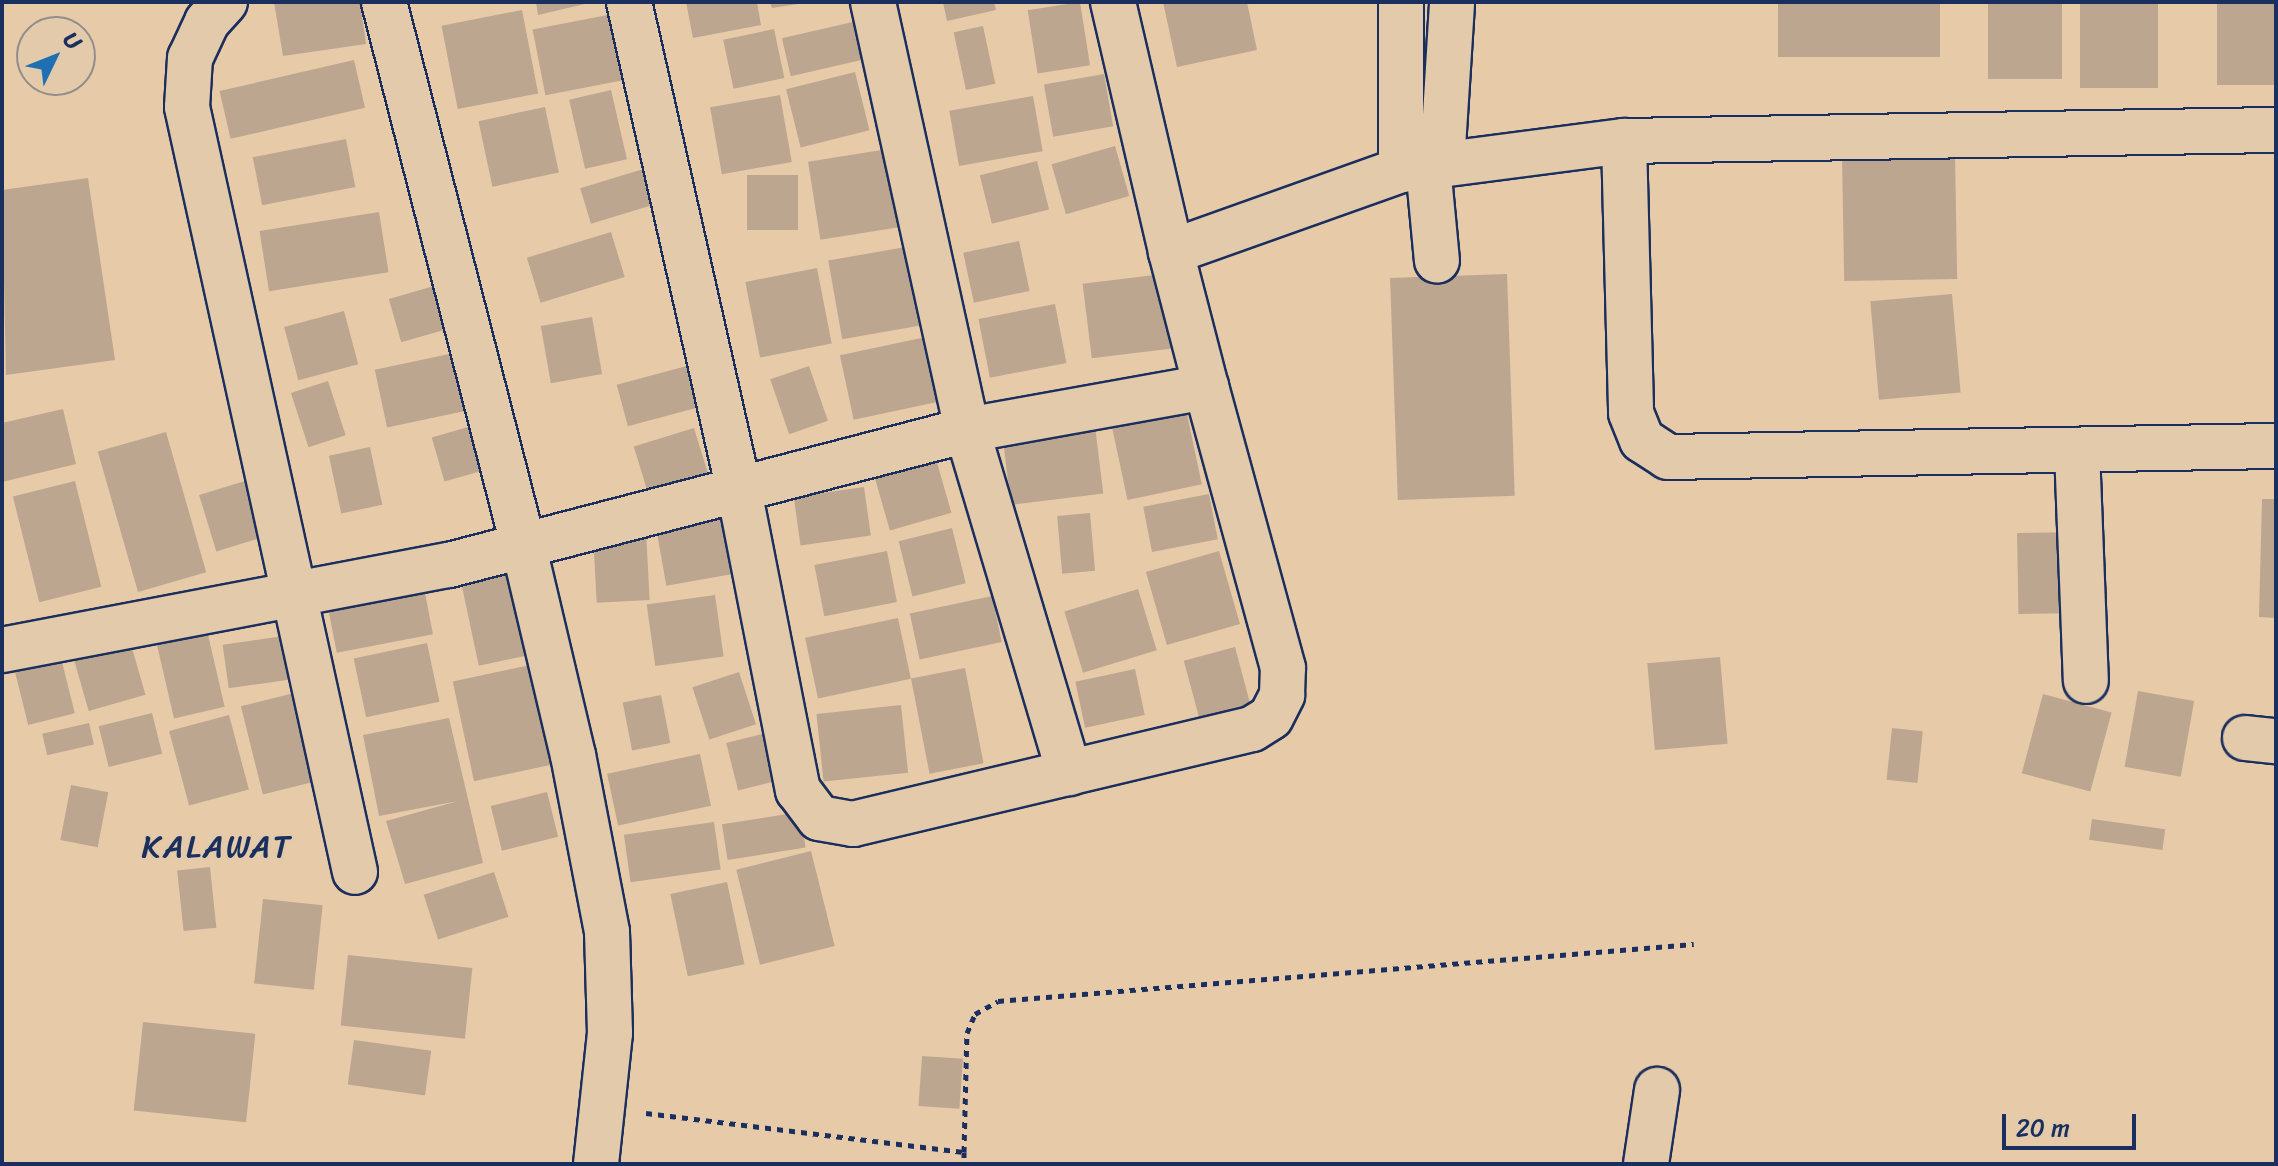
<!DOCTYPE html>
<style>
body{margin:0}
#map{position:relative;width:2278px;height:1166px;overflow:hidden;background:#e7caa8;font-family:Sriracha,sans-serif}
div>[style]{position:absolute}
.building>*{inset:0;background:#bda690;transform-origin:0 0}
.path>*{height:5px;margin-top:-2.5px;transform-origin:0;background:repeating-linear-gradient(90deg,#1b2f5e 0 6px,transparent 0 12px)}
.roads{filter:drop-shadow(2px 0 #1b2f5e) drop-shadow(-2px 0 #1b2f5e) drop-shadow(0 2px #1b2f5e) drop-shadow(0 -2px #1b2f5e)}
.minor>*{height:44px;margin:-22px;padding:0 22px;transform-origin:22px;border-radius:22px;background:#e3caab}
span{translate:-50% -50%;white-space:nowrap;text-align:center;line-height:1.15;-webkit-text-stroke:6px #e3caab;paint-order:stroke}
.quarter-label{font-size:32px;color:#1b2f5e;letter-spacing:2px}
.frame{position:absolute;inset:0;border:4px solid #1b2f5e;pointer-events:none}
.north{position:absolute;left:16px;top:16px;width:80px;height:80px;box-sizing:border-box;background:#e3caab;border:2px solid #938c8c;border-radius:50%;rotate:47deg;font-size:22px;font-weight:700;line-height:32px;text-align:center;color:#1b2f5e}
.north::after{content:'';display:block;margin:auto;width:28px;height:36px;background:#1f6fb2;clip-path:polygon(50% 0,100% 100%,50% 72%,0 100%)}
.scale{position:absolute;left:2002px;top:1114px;width:134px;height:36px;box-sizing:border-box;border:4px solid #1b2f5e;border-top:0;padding-left:10px;font-size:24px;line-height:28px;white-space:nowrap;color:#1b2f5e;-webkit-text-stroke:6px #e3caab;paint-order:stroke}
</style>
<div id="map">
<div class="building">
<i style="clip-path:polygon(274px 2px,360px 2px,366px 44px,283px 56px)"></i>
<i style="clip-path:polygon(536px 2px,589px 2px,589px 3px,538px 15px)"></i>
<i style="clip-path:polygon(686px 2px,757px 2px,761px 25px,693px 38px)"></i>
<i style="clip-path:polygon(770px 2px,798px 2px,798px 4px,772px 8px)"></i>
<i style="clip-path:polygon(943px 2px,994px 2px,996px 10px,947px 21px)"></i>
<i style="left:1080px;top:2px;width:64px;height:53px;rotate:81deg"></i>
<i style="clip-path:polygon(1163px 2px,1247px 2px,1257px 50px,1177px 67px)"></i>
<i style="left:1778px;top:2px;width:162px;height:55px"></i>
<i style="left:1988px;top:2px;width:74px;height:77px"></i>
<i style="left:2080px;top:2px;width:78px;height:86px"></i>
<i style="left:2217px;top:2px;width:59px;height:83px"></i>
<i style="left:522px;top:10px;width:85px;height:82px;rotate:79deg"></i>
<i style="left:618px;top:13px;width:67px;height:87px;rotate:79deg"></i>
<i style="left:857px;top:21px;width:39px;height:77px;rotate:77deg"></i>
<i style="left:983px;top:26px;width:59px;height:30px;rotate:78deg"></i>
<i style="left:774px;top:29px;width:50px;height:52px;rotate:78deg"></i>
<i style="left:354px;top:60px;width:49px;height:138px;rotate:77deg"></i>
<i style="left:855px;top:72px;width:60px;height:71px;rotate:76deg"></i>
<i style="left:1104px;top:74px;width:53px;height:61px;rotate:80deg"></i>
<i style="left:611px;top:90px;width:71px;height:43px;rotate:77deg"></i>
<i style="left:780px;top:95px;width:68px;height:71px;rotate:80deg"></i>
<i style="left:1033px;top:96px;width:56px;height:85px;rotate:80deg"></i>
<i style="left:545px;top:107px;width:67px;height:68px;rotate:78deg"></i>
<i style="left:346px;top:139px;width:49px;height:95px;rotate:79deg"></i>
<i style="left:1115px;top:146px;width:52px;height:66px;rotate:74deg"></i>
<i style="left:888px;top:149px;width:79px;height:81px;rotate:81deg"></i>
<i style="left:1955px;top:154px;width:125px;height:113px;rotate:89deg"></i>
<i style="left:1037px;top:161px;width:50px;height:59px;rotate:76deg"></i>
<i style="left:650px;top:167px;width:37px;height:73px;rotate:73deg"></i>
<i style="left:747px;top:175px;width:51px;height:55px"></i>
<i style="clip-path:polygon(88px 178px,115px 360px,6px 375px,2px 190px)"></i>
<i style="left:379px;top:212px;width:61px;height:121px;rotate:81deg"></i>
<i style="left:611px;top:232px;width:47px;height:88px;rotate:73deg"></i>
<i style="left:1019px;top:241px;width:51px;height:57px;rotate:78deg"></i>
<i style="left:911px;top:246px;width:80px;height:84px;rotate:80deg"></i>
<i style="left:817px;top:268px;width:77px;height:73px;rotate:79deg"></i>
<i style="left:1163px;top:274px;width:75px;height:81px;rotate:83deg"></i>
<i style="left:1507px;top:274px;width:222px;height:117px;rotate:88deg"></i>
<i style="left:434px;top:286px;width:45px;height:47px;rotate:74deg"></i>
<i style="left:1952px;top:294px;width:99px;height:82px;rotate:85deg"></i>
<i style="left:1055px;top:304px;width:60px;height:78px;rotate:79deg"></i>
<i style="left:344px;top:311px;width:55px;height:62px;rotate:75deg"></i>
<i style="left:592px;top:317px;width:58px;height:52px;rotate:80deg"></i>
<i style="left:926px;top:337px;width:66px;height:88px;rotate:78deg"></i>
<i style="left:454px;top:353px;width:59px;height:81px;rotate:78deg"></i>
<i style="left:694px;top:364px;width:43px;height:80px;rotate:75deg"></i>
<i style="left:809px;top:366px;width:58px;height:41px;rotate:71deg"></i>
<i style="left:328px;top:381px;width:57px;height:39px;rotate:72deg"></i>
<i style="left:1185px;top:405px;width:81px;height:76px;rotate:78deg"></i>
<i style="clip-path:polygon(63px 409px,76px 464px,2px 482px,2px 423px)"></i>
<i style="left:475px;top:425px;width:46px;height:45px;rotate:74deg"></i>
<i style="left:1095px;top:426px;width:68px;height:93px;rotate:83deg"></i>
<i style="left:694px;top:428px;width:50px;height:63px;rotate:73deg"></i>
<i style="left:166px;top:432px;width:146px;height:71px;rotate:74deg"></i>
<i style="left:370px;top:447px;width:59px;height:42px;rotate:78deg"></i>
<i style="left:936px;top:459px;width:56px;height:64px;rotate:74deg"></i>
<i style="left:75px;top:481px;width:109px;height:64px;rotate:76deg"></i>
<i style="left:245px;top:481px;width:59px;height:48px;rotate:73deg"></i>
<i style="left:864px;top:487px;width:49px;height:71px;rotate:82deg"></i>
<i style="left:1209px;top:494px;width:46px;height:67px;rotate:79deg"></i>
<i style="clip-path:polygon(2262px 499px,2276px 499px,2276px 618px,2259px 617px)"></i>
<i style="left:733px;top:509px;width:64px;height:79px;rotate:80deg"></i>
<i style="left:1090px;top:513px;width:58px;height:33px;rotate:85deg"></i>
<i style="left:952px;top:528px;width:57px;height:55px;rotate:76deg"></i>
<i style="left:646px;top:531px;width:69px;height:53px;rotate:87deg"></i>
<i style="left:2079px;top:532px;width:81px;height:62px;rotate:89deg"></i>
<i style="left:887px;top:551px;width:52px;height:74px;rotate:79deg"></i>
<i style="left:1219px;top:551px;width:76px;height:76px;rotate:74deg"></i>
<i style="left:511px;top:572px;width:85px;height:51px;rotate:78deg"></i>
<i style="left:424px;top:588px;width:47px;height:98px;rotate:79deg"></i>
<i style="left:1138px;top:589px;width:64px;height:77px;rotate:73deg"></i>
<i style="left:715px;top:595px;width:62px;height:69px;rotate:82deg"></i>
<i style="left:992px;top:596px;width:47px;height:84px;rotate:78deg"></i>
<i style="left:898px;top:618px;width:62px;height:95px;rotate:78deg"></i>
<i style="left:206px;top:626px;width:83px;height:52px;rotate:77deg"></i>
<i style="left:284px;top:636px;width:44px;height:62px;rotate:82deg"></i>
<i style="left:130px;top:641px;width:56px;height:59px;rotate:74deg"></i>
<i style="left:427px;top:643px;width:60px;height:75px;rotate:78deg"></i>
<i style="left:1235px;top:647px;width:69px;height:53px;rotate:75deg"></i>
<i style="left:1720px;top:657px;width:87px;height:73px;rotate:85deg"></i>
<i style="left:61px;top:658px;width:57px;height:48px;rotate:76deg"></i>
<i style="left:530px;top:665px;width:102px;height:79px;rotate:78deg"></i>
<i style="left:965px;top:668px;width:97px;height:55px;rotate:79deg"></i>
<i style="left:1135px;top:669px;width:47px;height:61px;rotate:78deg"></i>
<i style="left:739px;top:672px;width:55px;height:49px;rotate:72deg"></i>
<i style="left:302px;top:691px;width:91px;height:63px;rotate:76deg"></i>
<i style="left:2138px;top:691px;width:57px;height:77px;rotate:10deg"></i>
<i style="left:2043px;top:694px;width:71px;height:82px;rotate:15deg"></i>
<i style="left:661px;top:695px;width:49px;height:39px;rotate:79deg"></i>
<i style="left:901px;top:705px;width:68px;height:85px;rotate:84deg"></i>
<i style="left:152px;top:713px;width:42px;height:55px;rotate:76deg"></i>
<i style="left:229px;top:715px;width:77px;height:62px;rotate:75deg"></i>
<i style="clip-path:polygon(449px 718px,483px 863px,405px 884px,386px 821px,458px 801px,379px 816px,363px 735px)"></i>
<i style="left:89px;top:723px;width:22px;height:48px;rotate:77deg"></i>
<i style="left:1892px;top:728px;width:31px;height:52px;rotate:6deg"></i>
<i style="left:766px;top:733px;width:49px;height:41px;rotate:76deg"></i>
<i style="left:700px;top:754px;width:53px;height:95px;rotate:78deg"></i>
<i style="left:71px;top:785px;width:38px;height:56px;rotate:11deg"></i>
<i style="left:547px;top:792px;width:46px;height:58px;rotate:76deg"></i>
<i style="left:800px;top:812px;width:36px;height:79px;rotate:81deg"></i>
<i style="left:2092px;top:819px;width:74px;height:21px;rotate:8deg"></i>
<i style="left:714px;top:822px;width:48px;height:91px;rotate:82deg"></i>
<i style="left:811px;top:851px;width:98px;height:77px;rotate:76deg"></i>
<i style="left:210px;top:867px;width:61px;height:33px;rotate:84deg"></i>
<i style="left:494px;top:872px;width:47px;height:74px;rotate:72deg"></i>
<i style="left:727px;top:882px;width:84px;height:58px;rotate:78deg"></i>
<i style="left:263px;top:899px;width:60px;height:85px;rotate:6deg"></i>
<i style="left:348px;top:955px;width:125px;height:71px;rotate:6deg"></i>
<i style="left:143px;top:1022px;width:113px;height:89px;rotate:6deg"></i>
<i style="left:354px;top:1040px;width:78px;height:45px;rotate:8deg"></i>
<i style="left:922px;top:1056px;width:41px;height:50px;rotate:4deg"></i>
</div>
<div class="path">
<i style="left:646px;top:1113px;width:320px;rotate:7deg"></i>
<i style="left:964px;top:1152px;width:12px;rotate:90deg"></i>
<i style="left:964px;top:1152px;width:119px;rotate:-88.6deg"></i>
<i style="left:967px;top:1033px;width:21px;rotate:-67deg"></i>
<i style="left:975px;top:1014px;width:26px;rotate:-29deg"></i>
<i style="left:998px;top:1001px;width:698px;rotate:-4.68deg"></i>
</div>
<div class="roads">
<div class="minor">
<i style="left:225px;top:2px;width:27px;rotate:132deg"></i>
<i style="left:207px;top:22px;width:40px;rotate:115deg"></i>
<i style="left:190px;top:58px;width:49px;rotate:93.5deg"></i>
<i style="left:187px;top:107px;width:783px;rotate:77.61deg"></i>
<i style="left:384px;top:2px;width:560px;rotate:75.62deg"></i>
<i style="left:523px;top:544px;width:217px;rotate:76.7deg"></i>
<i style="left:573px;top:755px;width:180px;rotate:79.1deg"></i>
<i style="left:607px;top:932px;width:101px;rotate:88.3deg"></i>
<i style="left:610px;top:1033px;width:132px;rotate:96.1deg"></i>
<i style="left:629px;top:2px;width:500px;rotate:77.3deg"></i>
<i style="left:739px;top:490px;width:306px;rotate:78.9deg"></i>
<i style="left:798px;top:790px;width:35px;rotate:53deg"></i>
<i style="left:819px;top:818px;width:35px;rotate:10deg"></i>
<i style="left:853px;top:824px;width:410px;rotate:-13.4deg"></i>
<i style="left:1252px;top:729px;width:22px;rotate:-32deg"></i>
<i style="left:1271px;top:717px;width:25px;rotate:-63deg"></i>
<i style="left:1282px;top:695px;width:27px;rotate:-88deg"></i>
<i style="left:1283px;top:668px;width:291px;rotate:-105.3deg"></i>
<i style="left:873px;top:2px;width:438px;rotate:77.6deg"></i>
<i style="left:967px;top:430px;width:358px;rotate:73.4deg"></i>
<i style="left:1113px;top:2px;width:257px;rotate:76.9deg"></i>
<i style="left:1401px;top:2px;width:168px;rotate:90deg"></i>
<i style="left:1624px;top:141px;width:272px;rotate:88.5deg"></i>
<i style="left:1631px;top:413px;width:29px;rotate:68deg"></i>
<i style="left:1642px;top:440px;width:31px;rotate:33deg"></i>
<i style="left:1668px;top:457px;width:608px;rotate:-1.04deg"></i>
<i style="left:1442px;top:163px;width:161px;rotate:-86.4deg"></i>
<i style="left:1428px;top:166px;width:95px;rotate:84.6deg"></i>
<i style="left:2077px;top:450px;width:231px;rotate:87.8deg"></i>
<i style="left:2px;top:650px;width:455px;rotate:-10.8deg"></i>
<i style="left:449px;top:565px;width:535px;rotate:-14.61deg"></i>
<i style="left:967px;top:430px;width:243px;rotate:-10.2deg"></i>
<i style="left:1206px;top:387px;width:139px;rotate:-104.5deg"></i>
<i style="left:1171px;top:252px;width:244px;rotate:-19.6deg"></i>
<i style="left:1401px;top:170px;width:225px;rotate:-7.4deg"></i>
<i style="left:1624px;top:141px;width:652px;rotate:-0.97deg"></i>
<i style="left:2245px;top:738px;width:31px;rotate:6deg"></i>
<i style="left:1646px;top:1164px;width:75px;rotate:-81.5deg"></i>
</div>
</div>
<div class="quarter-label">
<span style="left:217px;top:847px">KALAWAT</span>
</div>
<div class="frame"></div>
<div class="north">U</div>
<div class="scale">20 m</div>
</div>
